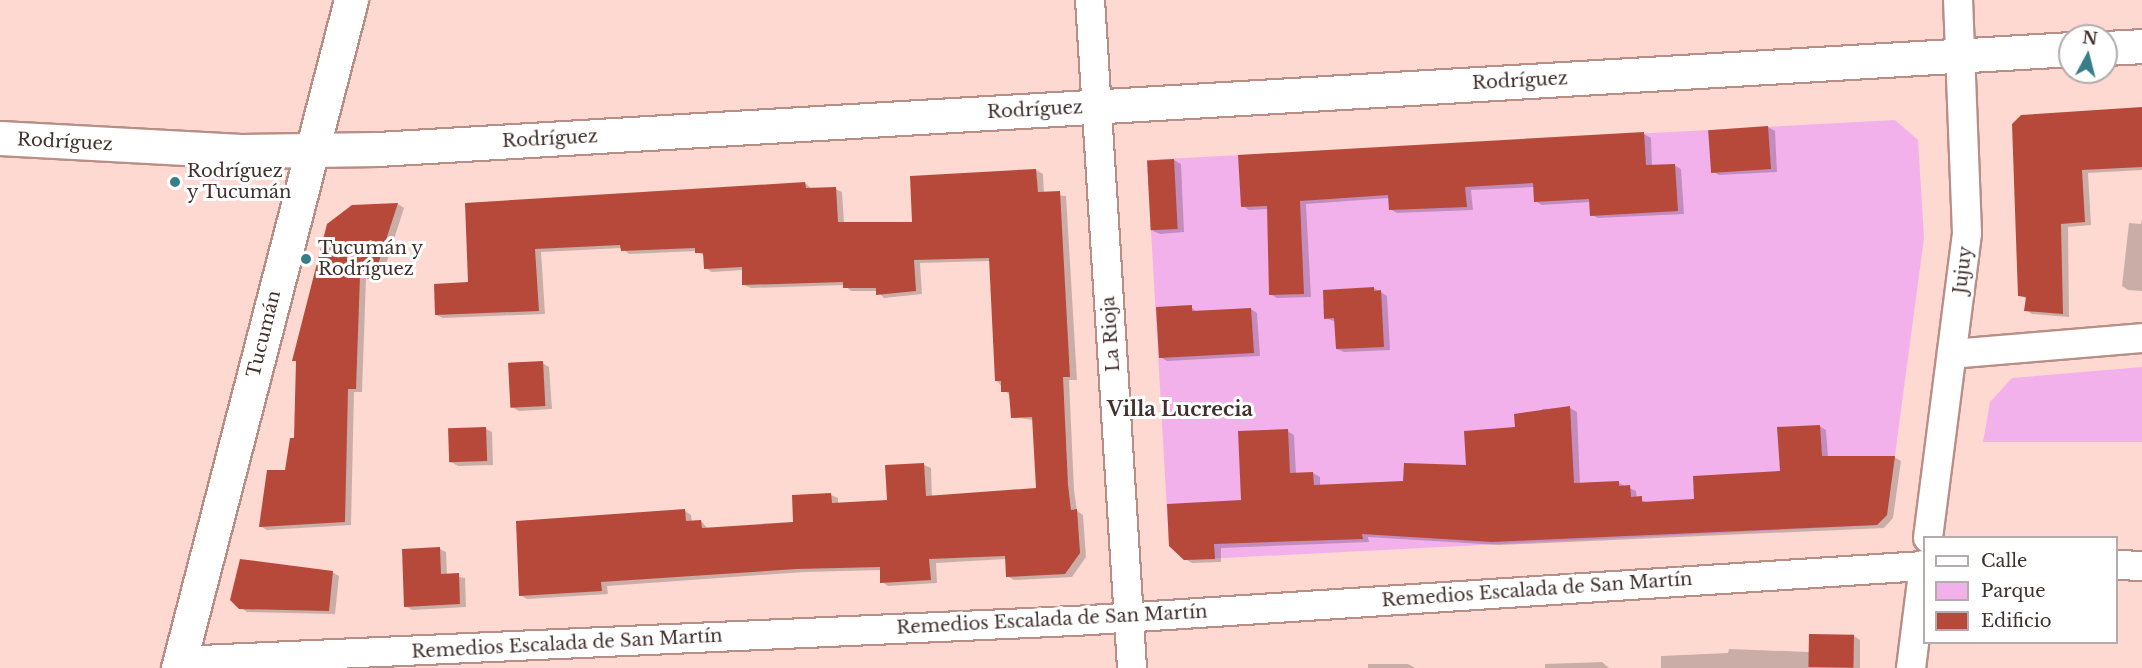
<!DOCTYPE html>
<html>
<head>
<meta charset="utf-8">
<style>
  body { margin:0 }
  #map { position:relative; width:2142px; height:668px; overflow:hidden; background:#fed9d2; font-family:"Libre Baskerville",serif }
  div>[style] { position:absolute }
  .green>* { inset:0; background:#f3b1ec }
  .shadow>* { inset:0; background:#0003 }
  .building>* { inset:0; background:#b6493a; transform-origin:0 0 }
  .roads { filter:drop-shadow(2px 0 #b98e87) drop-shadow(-2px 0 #b98e87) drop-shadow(0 2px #b98e87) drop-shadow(0 -2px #b98e87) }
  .minor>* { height:28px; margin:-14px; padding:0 14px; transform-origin:14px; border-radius:14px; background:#fff }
  .secondary>* { height:33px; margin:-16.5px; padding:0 16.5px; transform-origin:16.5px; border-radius:16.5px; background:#fff }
  .dots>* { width:16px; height:16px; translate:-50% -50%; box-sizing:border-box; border:3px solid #fff; border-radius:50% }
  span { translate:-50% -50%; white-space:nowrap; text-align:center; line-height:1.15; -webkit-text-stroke:6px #fff; paint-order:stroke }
  .street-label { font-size:18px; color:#42302d }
  .poi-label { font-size:18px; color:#42302d }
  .left { translate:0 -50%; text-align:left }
  .neighbourhood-label { font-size:20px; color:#42302d; font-weight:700 }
  .legend { position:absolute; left:1923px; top:536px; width:195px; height:108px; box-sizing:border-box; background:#fff; border:2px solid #b3acab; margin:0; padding:8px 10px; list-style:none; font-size:18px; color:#42302d }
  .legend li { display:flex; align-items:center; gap:12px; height:30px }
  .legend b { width:30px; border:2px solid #b3acab }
  .north { position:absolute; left:2058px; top:24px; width:60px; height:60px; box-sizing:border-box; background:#fff; border:2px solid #b3acab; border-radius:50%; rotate:7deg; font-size:16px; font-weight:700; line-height:24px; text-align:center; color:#42302d }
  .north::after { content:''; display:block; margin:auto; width:21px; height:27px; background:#387e8a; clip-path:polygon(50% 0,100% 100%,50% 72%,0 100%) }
</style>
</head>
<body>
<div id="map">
  <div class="green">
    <i style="clip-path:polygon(1895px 120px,1918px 140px,1924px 238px,1887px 515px,1877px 525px,1184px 560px,1169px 546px,1147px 160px)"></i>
    <i style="clip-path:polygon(2142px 367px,2142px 442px,1983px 442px,1990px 402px,2012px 378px)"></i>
  </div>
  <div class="shadow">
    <i style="clip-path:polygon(2142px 109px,2142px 170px,2088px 173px,2091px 225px,2068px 227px,2069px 317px,2032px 314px,2026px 310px,2027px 299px,2020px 295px,2013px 124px)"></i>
    <i style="clip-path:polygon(1768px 127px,1775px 131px,1777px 172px,1719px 175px,1712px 171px)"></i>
    <i style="clip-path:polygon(1644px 134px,1651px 138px,1652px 166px,1674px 165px,1681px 169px,1684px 214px,1598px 218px,1592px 215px,1591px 202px,1542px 205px,1535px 201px,1534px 187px,1471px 190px,1473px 210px,1397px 213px,1390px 209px,1389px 198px,1306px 204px,1311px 297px,1277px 298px,1270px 294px,1268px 209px,1249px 210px,1243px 206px)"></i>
    <i style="clip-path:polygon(1174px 160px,1181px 164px,1184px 232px,1160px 234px,1153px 231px)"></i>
    <i style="clip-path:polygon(1036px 170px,1043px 174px,1044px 194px,1066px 196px,1077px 380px,1069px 380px,1074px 490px,1077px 511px,1083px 515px,1086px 557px,1072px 577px,1014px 580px,1007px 576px,1006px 559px,936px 563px,937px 583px,888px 586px,882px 582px,881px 570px,804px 572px,607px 586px,608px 594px,527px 599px,520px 595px,685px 511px,691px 515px,692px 522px,701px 521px,708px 529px,795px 524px,831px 495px,838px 498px,838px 504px,888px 502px,924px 465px,931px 468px,932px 497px,1038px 489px,1033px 420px,1013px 417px,1009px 395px,996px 380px,990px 261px,920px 263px,922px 294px,884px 298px,877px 291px,851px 291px,844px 285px,751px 288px,744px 285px,743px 270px,712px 272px,705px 268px,705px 256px,696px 251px,629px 254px,622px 248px,541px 252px,545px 314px,443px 318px,436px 315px,470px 283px,467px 204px,805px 183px,812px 189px,835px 189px,842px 192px,844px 223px,914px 223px)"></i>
    <i style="clip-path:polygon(398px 204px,404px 208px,380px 283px,366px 278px,362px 392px,354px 392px,351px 525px,267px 530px,260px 526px,287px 471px,295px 440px,297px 362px,293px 360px,352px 207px)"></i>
    <i style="clip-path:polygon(2142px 219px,2142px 291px,2128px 290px,2122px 286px,2129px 223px,2141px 224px)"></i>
    <i style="clip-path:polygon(1374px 288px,1387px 296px,1390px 350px,1344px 352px,1337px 349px,1336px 322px,1326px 318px)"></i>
    <i style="clip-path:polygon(1191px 307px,1198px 313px,1251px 309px,1257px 313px,1260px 356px,1167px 361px,1160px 357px)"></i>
    <i style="clip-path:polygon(542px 363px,549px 367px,552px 409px,519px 411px,512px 407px)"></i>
    <i style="clip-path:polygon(1570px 408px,1577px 412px,1580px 485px,1619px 483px,1636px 491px,1637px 498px,1648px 503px,1695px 500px,1782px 473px,1819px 426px,1826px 430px,1828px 457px,1894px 457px,1901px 461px,1893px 518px,1884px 528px,1499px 545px,1368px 537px,1369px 542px,1221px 548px,1221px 562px,1192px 563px,1185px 559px,1243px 502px,1287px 431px,1294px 435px,1296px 474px,1313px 473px,1320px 477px,1320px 487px,1405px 482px,1467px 467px,1542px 413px,1542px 409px)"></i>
    <i style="clip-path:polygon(486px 429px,492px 432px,493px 465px,458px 466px,451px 462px)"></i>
    <i style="clip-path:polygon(440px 549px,446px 552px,447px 575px,465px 578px,466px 607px,412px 610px,406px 606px)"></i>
    <i style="clip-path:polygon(332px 572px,339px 576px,335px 614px,247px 612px,240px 607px)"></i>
    <i style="clip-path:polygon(1854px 636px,1860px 640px,1860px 668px,1661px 668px,1661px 656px,1728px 653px,1729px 649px,1810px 652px)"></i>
    <i style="clip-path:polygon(1602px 662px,1609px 668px,1545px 668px,1545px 664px)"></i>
    <i style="clip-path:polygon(1368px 664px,1408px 664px,1415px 668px,1368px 668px)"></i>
  </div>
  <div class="building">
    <i style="clip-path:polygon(2142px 107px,2142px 167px,2082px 170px,2085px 222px,2061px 224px,2063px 314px,2024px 311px,2026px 297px,2018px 296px,2012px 124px,2021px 115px)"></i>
    <i style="left:1768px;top:126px;width:43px;height:60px;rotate:86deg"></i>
    <i style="clip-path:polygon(1644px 132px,1646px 165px,1675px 164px,1678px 211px,1590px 216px,1589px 199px,1534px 202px,1533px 183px,1465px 187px,1467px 207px,1389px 210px,1388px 195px,1300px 201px,1304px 294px,1269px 295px,1267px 206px,1241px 207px,1238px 155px)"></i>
    <i style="left:1174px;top:159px;width:70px;height:27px;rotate:87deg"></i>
    <i style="clip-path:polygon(1036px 169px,1038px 192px,1060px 191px,1070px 377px,1063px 377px,1068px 485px,1071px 510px,1077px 509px,1080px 553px,1065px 574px,1006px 577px,1005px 556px,929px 559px,931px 580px,880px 583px,880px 567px,796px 569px,601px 582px,602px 591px,519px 596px,516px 521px,685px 509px,686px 521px,701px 520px,702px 528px,793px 522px,792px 495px,831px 493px,832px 503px,887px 500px,885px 465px,924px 463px,926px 496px,1036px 488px,1032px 417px,1011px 418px,1009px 392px,1001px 392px,1001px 381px,995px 381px,989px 258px,914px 260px,916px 291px,876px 295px,876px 288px,843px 288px,843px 282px,742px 285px,742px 267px,704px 269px,703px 253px,695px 253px,695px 248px,621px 251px,620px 245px,535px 249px,539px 311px,435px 315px,434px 284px,468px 282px,465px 203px,805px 182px,806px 188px,836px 187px,838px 222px,912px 222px,910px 176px)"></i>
    <i style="clip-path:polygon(398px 203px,373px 280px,360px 276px,356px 389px,348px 389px,345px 522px,259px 527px,267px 470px,285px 470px,290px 438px,294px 438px,296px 361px,292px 361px,327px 224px,352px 205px)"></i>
    <i style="clip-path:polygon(1374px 287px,1374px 291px,1381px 290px,1384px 347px,1336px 349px,1334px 318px,1324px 319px,1323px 290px)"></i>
    <i style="clip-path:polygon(1192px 305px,1192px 311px,1251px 308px,1254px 353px,1159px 358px,1156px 307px)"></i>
    <i style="left:543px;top:361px;width:45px;height:35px;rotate:87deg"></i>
    <i style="clip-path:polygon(1570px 406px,1574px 483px,1619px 481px,1619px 486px,1630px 485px,1631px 497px,1642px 496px,1642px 502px,1694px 499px,1693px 476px,1780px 471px,1777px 427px,1820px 425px,1822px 456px,1895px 456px,1887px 515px,1877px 525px,1492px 542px,1362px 534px,1363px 539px,1214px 544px,1215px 559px,1184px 560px,1169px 546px,1167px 504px,1241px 500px,1238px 431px,1288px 429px,1290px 473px,1313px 472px,1314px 485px,1403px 481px,1404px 463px,1466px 465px,1464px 431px,1515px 427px,1514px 414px)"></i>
    <i style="left:486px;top:427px;width:34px;height:38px;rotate:88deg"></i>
    <i style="clip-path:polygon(440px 547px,441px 574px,459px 573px,460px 604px,404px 607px,402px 549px)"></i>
    <i style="clip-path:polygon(240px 559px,333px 571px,329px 611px,239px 609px,230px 600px)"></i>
    <i style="left:1809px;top:634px;width:45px;height:33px;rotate:1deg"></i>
  </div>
  <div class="roads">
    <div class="minor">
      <i style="left:1090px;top:0;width:669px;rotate:86.4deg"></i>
      <i style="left:1952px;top:354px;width:191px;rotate:-4.8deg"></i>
      <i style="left:1928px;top:538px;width:307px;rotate:-82.7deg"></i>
      <i style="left:1967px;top:233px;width:233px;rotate:-92.2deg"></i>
      <i style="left:2116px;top:565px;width:26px;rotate:2deg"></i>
      <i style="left:179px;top:661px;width:897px;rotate:-2.56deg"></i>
      <i style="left:1075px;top:621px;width:851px;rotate:-3.71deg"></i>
      <i style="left:1911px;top:668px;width:104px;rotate:-82.8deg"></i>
    </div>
    <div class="secondary">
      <i style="left:2106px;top:48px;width:36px;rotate:-3deg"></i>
      <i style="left:0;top:138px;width:241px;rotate:3.1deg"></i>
      <i style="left:241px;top:151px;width:137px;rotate:-0.8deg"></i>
      <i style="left:378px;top:149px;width:1695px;rotate:-3.38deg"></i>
      <i style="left:178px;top:668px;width:690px;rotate:-75.48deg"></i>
    </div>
  </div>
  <div class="dots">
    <i style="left:175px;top:182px;background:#387e8a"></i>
    <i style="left:306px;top:259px;background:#387e8a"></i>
  </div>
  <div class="street-label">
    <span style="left:1520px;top:81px;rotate:-3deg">Rodríguez</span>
    <span style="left:1035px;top:110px;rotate:-3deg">Rodríguez</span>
    <span style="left:550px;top:139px;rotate:-3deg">Rodríguez</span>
    <span style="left:65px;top:142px;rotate:3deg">Rodríguez</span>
    <span style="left:1963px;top:270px;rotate:-83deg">Jujuy</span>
    <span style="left:264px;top:334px;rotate:-76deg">Tucumán</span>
    <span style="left:1111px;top:334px;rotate:-94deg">La Rioja</span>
    <span style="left:1537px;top:590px;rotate:-4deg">Remedios Escalada de San Martín</span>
    <span style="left:1052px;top:620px;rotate:-3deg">Remedios Escalada de San Martín</span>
    <span style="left:567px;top:644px;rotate:-3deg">Remedios Escalada de San Martín</span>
  </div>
  <div class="poi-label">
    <span class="left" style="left:187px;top:182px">Rodríguez<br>y Tucumán</span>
    <span class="left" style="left:318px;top:259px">Tucumán y<br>Rodríguez</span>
  </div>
  <div class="neighbourhood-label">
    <span style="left:1180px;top:409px">Villa Lucrecia</span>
  </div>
  <ul class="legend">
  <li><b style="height:8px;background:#fff"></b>Calle</li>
  <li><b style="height:16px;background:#f3b1ec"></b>Parque</li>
  <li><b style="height:16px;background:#b6493a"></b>Edificio</li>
  </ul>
  <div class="north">N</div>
</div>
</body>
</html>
